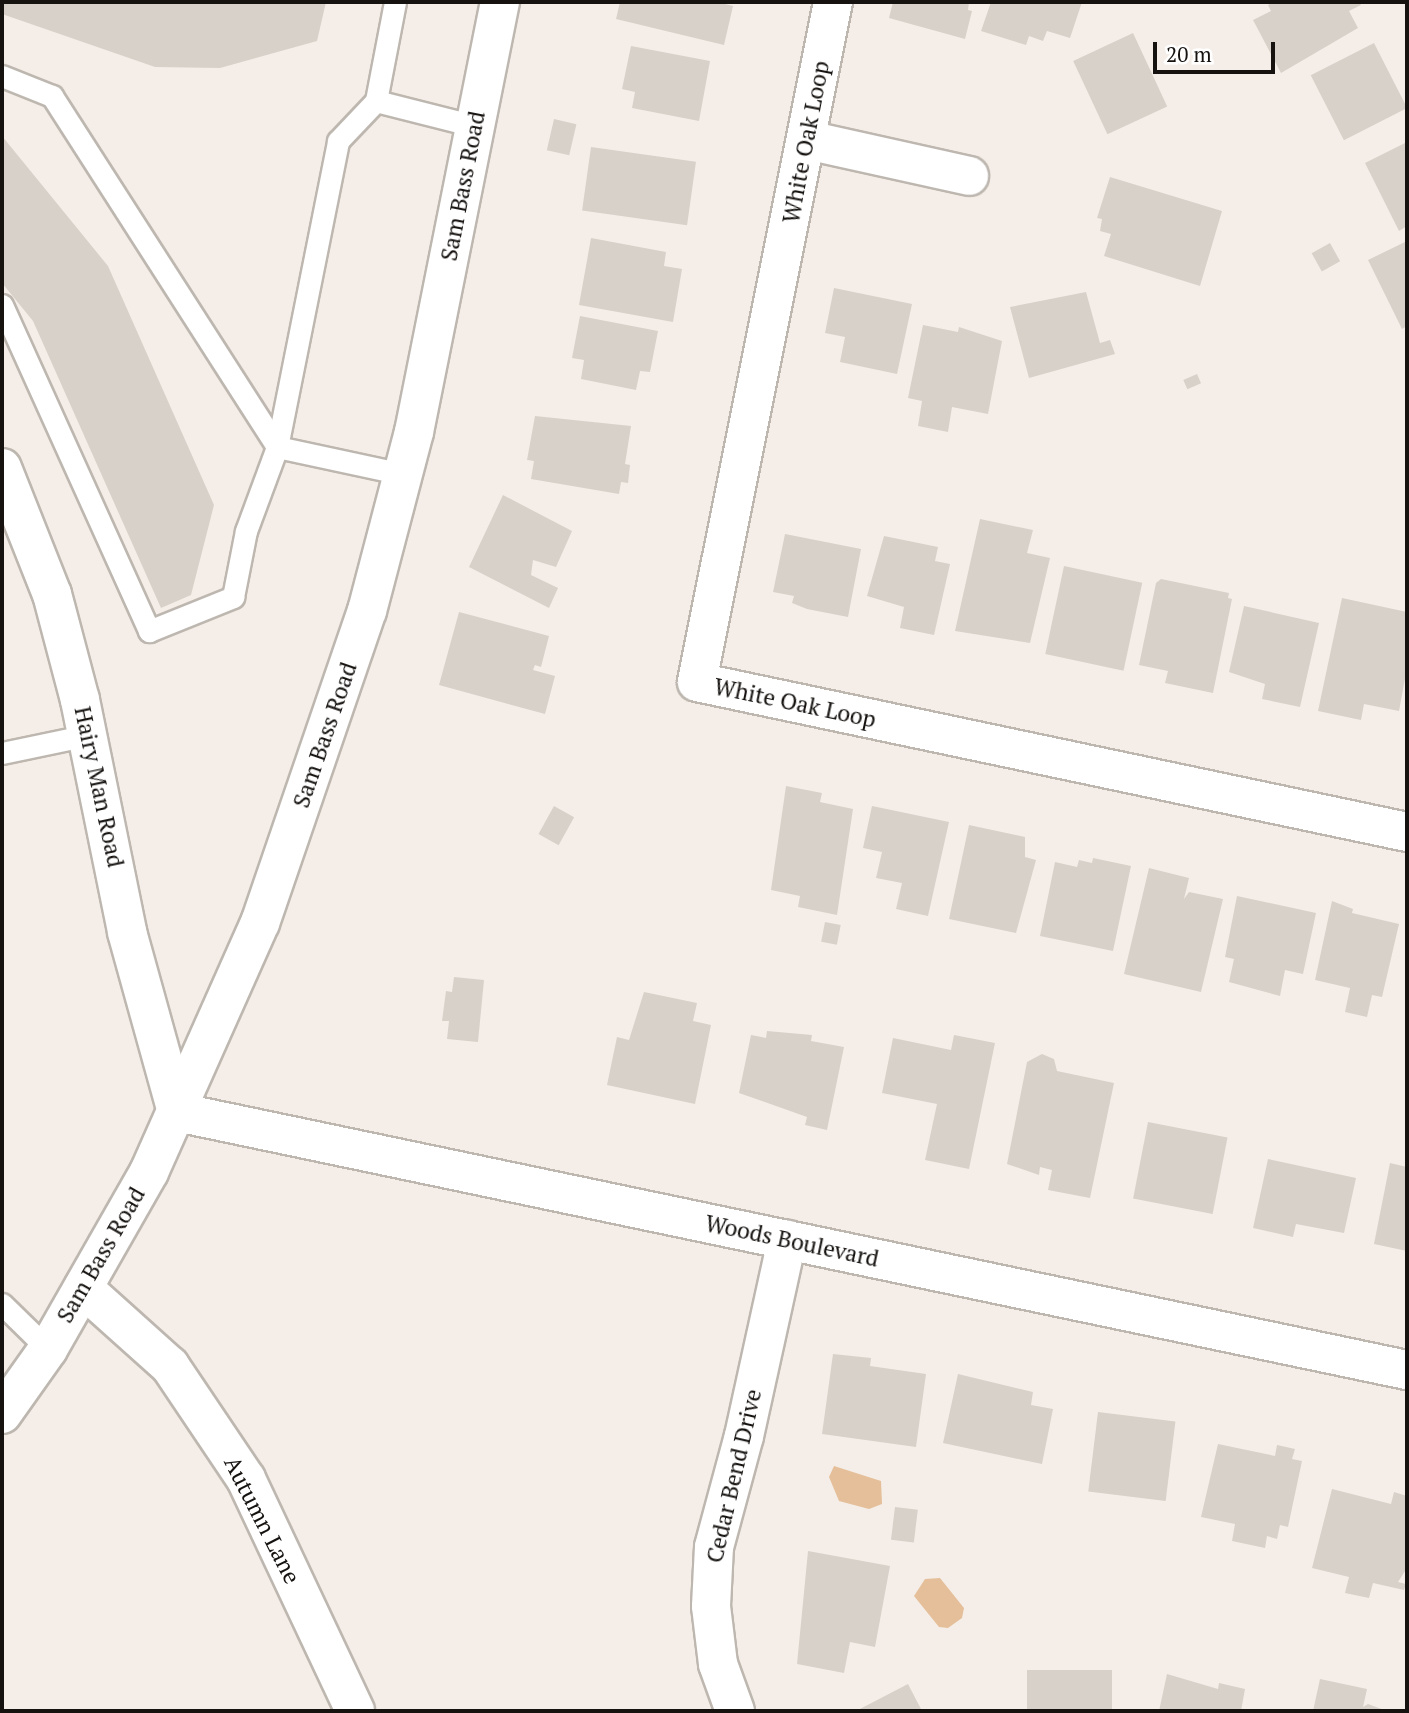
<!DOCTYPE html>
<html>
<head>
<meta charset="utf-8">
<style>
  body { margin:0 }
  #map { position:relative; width:1409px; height:1713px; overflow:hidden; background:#f5eee8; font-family:"PT Serif",serif }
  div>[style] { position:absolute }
  .water>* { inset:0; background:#e4bf9a }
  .building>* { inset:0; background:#d7d1ca; transform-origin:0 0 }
  .roads { filter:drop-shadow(2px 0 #bdb7b0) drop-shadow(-2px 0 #bdb7b0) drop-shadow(0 2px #bdb7b0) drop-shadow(0 -2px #bdb7b0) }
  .service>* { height:21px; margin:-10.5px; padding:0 10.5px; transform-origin:10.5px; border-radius:10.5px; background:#fff }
  .minor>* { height:38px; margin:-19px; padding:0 19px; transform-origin:19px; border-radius:19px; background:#fff }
  .tertiary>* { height:38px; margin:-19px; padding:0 19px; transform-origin:19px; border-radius:19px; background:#fff }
  .secondary>* { height:38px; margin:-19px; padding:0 19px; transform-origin:19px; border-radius:19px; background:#fff }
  span { translate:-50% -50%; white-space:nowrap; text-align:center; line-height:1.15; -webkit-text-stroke:5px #fff; paint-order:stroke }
  .street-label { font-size:23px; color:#151210 }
  .frame { position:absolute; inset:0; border:4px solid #151210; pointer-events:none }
  .scale { position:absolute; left:1153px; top:42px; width:122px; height:32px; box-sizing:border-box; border:4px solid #151210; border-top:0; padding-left:9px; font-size:21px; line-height:24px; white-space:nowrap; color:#151210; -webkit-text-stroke:5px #fff; paint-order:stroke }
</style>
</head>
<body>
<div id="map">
  <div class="water">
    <i style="clip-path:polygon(834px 1466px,881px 1481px,882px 1504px,869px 1509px,839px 1501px,829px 1477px)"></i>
    <i style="clip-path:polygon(940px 1578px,964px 1608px,962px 1618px,948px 1628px,939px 1627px,914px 1596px,925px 1579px)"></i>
  </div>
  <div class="building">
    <i style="clip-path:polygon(2px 2px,326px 2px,317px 41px,220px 68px,155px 67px,2px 14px)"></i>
    <i style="clip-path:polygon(620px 2px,717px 2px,733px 6px,724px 45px,616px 19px)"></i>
    <i style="clip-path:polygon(893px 2px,969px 2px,968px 10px,972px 11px,965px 39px,889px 18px)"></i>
    <i style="clip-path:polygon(991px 2px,1082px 2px,1070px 38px,1047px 31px,1043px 41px,1029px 36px,1026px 45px,981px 31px)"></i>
    <i style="clip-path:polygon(1273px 2px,1359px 2px,1361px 5px,1349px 11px,1358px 28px,1281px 73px,1253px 20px,1271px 11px,1268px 5px)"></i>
    <i style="left:1133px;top:33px;width:81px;height:66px;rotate:65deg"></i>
    <i style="left:1374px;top:43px;width:73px;height:71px;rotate:63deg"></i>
    <i style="clip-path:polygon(631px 46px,710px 61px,699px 121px,632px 108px,635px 92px,622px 89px)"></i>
    <i style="left:554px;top:119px;width:23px;height:32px;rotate:13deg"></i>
    <i style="clip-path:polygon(2px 136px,108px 266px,214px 505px,191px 595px,161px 608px,33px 321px,2px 283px)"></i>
    <i style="clip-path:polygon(1407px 142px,1407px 226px,1399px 231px,1365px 163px)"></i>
    <i style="left:591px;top:147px;width:106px;height:64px;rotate:8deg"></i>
    <i style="clip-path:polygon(1110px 177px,1222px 211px,1200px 286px,1104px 256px,1111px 234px,1100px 231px,1102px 219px,1097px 218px)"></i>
    <i style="clip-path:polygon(591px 238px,666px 252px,664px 266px,682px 269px,673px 322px,579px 305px)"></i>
    <i style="clip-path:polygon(1407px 241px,1407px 326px,1402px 329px,1368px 260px)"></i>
    <i style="left:1330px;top:243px;width:21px;height:21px;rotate:61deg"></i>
    <i style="clip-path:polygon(834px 288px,912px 304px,897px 374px,840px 362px,845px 337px,825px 333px)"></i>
    <i style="clip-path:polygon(1086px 292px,1100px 343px,1110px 340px,1115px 354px,1029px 378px,1010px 307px)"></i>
    <i style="clip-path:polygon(580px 316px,658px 331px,650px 372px,640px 371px,636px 390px,581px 379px,584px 360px,572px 358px)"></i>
    <i style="clip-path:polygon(923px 325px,958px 332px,959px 327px,1002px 341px,988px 414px,952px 407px,948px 432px,918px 426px,922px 401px,908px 398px)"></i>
    <i style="left:1197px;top:374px;width:10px;height:15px;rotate:66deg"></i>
    <i style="clip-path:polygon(535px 416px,631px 426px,625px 464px,630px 465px,628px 483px,621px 482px,619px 494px,531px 479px,534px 461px,527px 460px)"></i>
    <i style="clip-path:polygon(503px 495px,572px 531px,556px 567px,533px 560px,531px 575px,558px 588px,549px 608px,469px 567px)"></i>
    <i style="clip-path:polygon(980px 519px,1033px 530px,1027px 553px,1050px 558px,1030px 643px,955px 631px)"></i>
    <i style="clip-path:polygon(785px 534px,861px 549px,848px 617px,807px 609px,792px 603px,794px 596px,773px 592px)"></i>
    <i style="clip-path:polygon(884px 536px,938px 547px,935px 561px,950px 564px,934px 635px,900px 628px,904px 607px,867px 596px)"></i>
    <i style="left:1064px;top:566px;width:80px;height:90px;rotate:12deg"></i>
    <i style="clip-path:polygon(1161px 579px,1229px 593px,1228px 598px,1232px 599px,1213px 693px,1165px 683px,1168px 671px,1139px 665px,1156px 583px)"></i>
    <i style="clip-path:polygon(1342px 598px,1407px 612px,1407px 668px,1399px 711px,1364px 704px,1361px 720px,1318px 711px)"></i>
    <i style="clip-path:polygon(1244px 606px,1319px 623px,1300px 707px,1262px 699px,1265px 684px,1229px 672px)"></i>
    <i style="clip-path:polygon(459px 612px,549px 636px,541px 667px,535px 665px,533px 670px,555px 676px,545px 714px,439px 685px)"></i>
    <i style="clip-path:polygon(786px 786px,822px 793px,820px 802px,853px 809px,837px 915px,798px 907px,800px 896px,771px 890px)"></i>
    <i style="left:554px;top:806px;width:23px;height:32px;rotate:29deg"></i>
    <i style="clip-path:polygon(872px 806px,949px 822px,928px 916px,896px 909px,902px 883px,876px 878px,882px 852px,863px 848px)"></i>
    <i style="clip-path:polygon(969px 825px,1025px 837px,1025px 857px,1036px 860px,1016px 933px,949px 919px)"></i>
    <i style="clip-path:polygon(1093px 858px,1131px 866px,1113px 951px,1040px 936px,1055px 862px,1077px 867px,1079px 860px,1092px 863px)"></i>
    <i style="clip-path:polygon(1149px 868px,1189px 878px,1184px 899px,1189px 892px,1223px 899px,1201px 992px,1124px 974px)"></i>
    <i style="clip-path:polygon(1237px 896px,1316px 913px,1303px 974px,1285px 970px,1280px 996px,1229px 982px,1234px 959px,1225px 957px)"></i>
    <i style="clip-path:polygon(1332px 901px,1353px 909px,1352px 913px,1399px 924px,1382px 997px,1372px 995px,1367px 1017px,1345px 1012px,1350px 988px,1315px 980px)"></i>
    <i style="left:825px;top:922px;width:16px;height:20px;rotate:11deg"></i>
    <i style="clip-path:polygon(454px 977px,484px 980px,478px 1042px,447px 1039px,449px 1021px,442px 1021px,446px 991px,452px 992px)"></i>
    <i style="clip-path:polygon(644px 992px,697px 1003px,693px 1021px,711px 1025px,695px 1104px,607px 1085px,617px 1037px,629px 1040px)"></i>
    <i style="clip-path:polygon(767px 1031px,812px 1035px,811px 1041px,844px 1047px,827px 1130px,805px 1125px,807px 1117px,739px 1093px,751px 1035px,766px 1038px)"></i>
    <i style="clip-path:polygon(954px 1035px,995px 1043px,969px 1169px,925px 1160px,937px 1104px,882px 1093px,893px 1038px,951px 1050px)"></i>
    <i style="clip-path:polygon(1042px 1054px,1054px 1059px,1057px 1071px,1114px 1083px,1090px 1198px,1048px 1190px,1052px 1170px,1040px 1167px,1039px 1175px,1007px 1164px,1027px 1062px)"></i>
    <i style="left:1148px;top:1122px;width:81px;height:78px;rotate:11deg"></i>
    <i style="clip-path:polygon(1268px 1159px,1356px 1178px,1344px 1233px,1296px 1224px,1293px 1237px,1253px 1228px)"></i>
    <i style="clip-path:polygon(1390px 1163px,1407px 1167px,1407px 1251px,1374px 1244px)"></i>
    <i style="clip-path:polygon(833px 1354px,871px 1358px,870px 1366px,926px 1374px,916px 1447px,822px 1434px)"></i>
    <i style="clip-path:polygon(958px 1374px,1033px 1392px,1031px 1405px,1053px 1409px,1042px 1464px,943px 1443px)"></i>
    <i style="left:1098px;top:1412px;width:78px;height:80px;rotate:7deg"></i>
    <i style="clip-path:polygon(1218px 1444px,1275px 1456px,1277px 1445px,1295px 1449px,1292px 1459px,1302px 1461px,1288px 1527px,1280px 1525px,1277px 1539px,1267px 1536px,1265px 1548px,1232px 1541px,1235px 1524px,1201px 1517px)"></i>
    <i style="clip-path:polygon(1332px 1489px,1391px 1504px,1394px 1492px,1407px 1496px,1407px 1568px,1398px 1582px,1406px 1584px,1404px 1590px,1373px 1583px,1369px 1598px,1345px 1593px,1349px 1577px,1312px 1568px)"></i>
    <i style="left:895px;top:1507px;width:23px;height:33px;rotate:7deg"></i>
    <i style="clip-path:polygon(808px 1551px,890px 1566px,875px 1647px,850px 1642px,844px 1673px,797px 1664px)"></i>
    <i style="left:1027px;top:1670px;width:85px;height:41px"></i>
    <i style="clip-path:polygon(1167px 1674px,1218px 1689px,1219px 1683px,1245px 1689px,1241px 1711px,1159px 1711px)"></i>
    <i style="clip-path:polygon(1320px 1679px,1367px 1689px,1363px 1707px,1368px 1704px,1387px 1711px,1313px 1711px)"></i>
    <i style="clip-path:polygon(908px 1684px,922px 1711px,856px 1711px)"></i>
  </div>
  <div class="roads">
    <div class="service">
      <i style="left:395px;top:2px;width:101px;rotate:100.9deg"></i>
      <i style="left:376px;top:101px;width:102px;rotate:14.2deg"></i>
      <i style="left:2px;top:76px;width:54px;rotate:21.8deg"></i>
      <i style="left:52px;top:96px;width:417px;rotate:57.3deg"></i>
      <i style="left:277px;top:447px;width:129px;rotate:12.1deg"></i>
      <i style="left:2px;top:305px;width:358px;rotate:65.7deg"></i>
      <i style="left:149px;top:631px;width:91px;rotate:-22deg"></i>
      <i style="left:233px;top:597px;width:67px;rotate:-78.9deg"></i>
      <i style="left:246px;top:531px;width:90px;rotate:-69.7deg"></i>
      <i style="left:277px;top:447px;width:312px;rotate:-78.7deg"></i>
      <i style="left:338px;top:141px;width:55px;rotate:-46.5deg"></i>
      <i style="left:2px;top:753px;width:88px;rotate:-11.8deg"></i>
      <i style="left:2px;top:1304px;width:64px;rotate:44.4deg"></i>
    </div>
    <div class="minor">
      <i style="left:833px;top:2px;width:693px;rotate:101.31deg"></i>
      <i style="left:697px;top:682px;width:726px;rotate:11.93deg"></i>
      <i style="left:807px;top:140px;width:166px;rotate:12.5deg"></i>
      <i style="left:177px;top:1112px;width:1257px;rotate:11.85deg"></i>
      <i style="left:83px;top:1288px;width:117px;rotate:41.9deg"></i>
      <i style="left:170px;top:1366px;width:136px;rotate:56.1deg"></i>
      <i style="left:246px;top:1479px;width:256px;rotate:64.8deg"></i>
      <i style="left:735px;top:1711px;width:50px;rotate:-109.9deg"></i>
      <i style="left:718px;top:1664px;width:58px;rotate:-96.9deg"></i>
      <i style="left:711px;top:1606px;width:59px;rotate:-87.1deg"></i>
      <i style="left:714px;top:1547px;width:115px;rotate:-74.9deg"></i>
      <i style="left:744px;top:1436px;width:201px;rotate:-77.6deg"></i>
    </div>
    <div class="tertiary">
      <i style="left:2px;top:468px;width:136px;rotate:68.4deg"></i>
      <i style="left:52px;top:594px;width:110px;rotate:75.2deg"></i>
      <i style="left:80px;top:700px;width:237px;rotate:78.5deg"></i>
      <i style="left:127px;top:932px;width:187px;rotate:74.5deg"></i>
    </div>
    <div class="secondary">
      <i style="left:2px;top:1414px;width:80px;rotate:-54.7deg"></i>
      <i style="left:48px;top:1349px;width:204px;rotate:-60.3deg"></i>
      <i style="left:149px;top:1172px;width:273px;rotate:-66deg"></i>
      <i style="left:260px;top:923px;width:330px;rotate:-71.1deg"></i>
      <i style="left:367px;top:611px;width:185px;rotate:-75.3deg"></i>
      <i style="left:414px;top:432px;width:439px;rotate:-78.7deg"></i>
    </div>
  </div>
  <div class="street-label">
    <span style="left:806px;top:142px;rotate:-79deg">White Oak Loop</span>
    <span style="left:463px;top:186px;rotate:-79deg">Sam Bass Road</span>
    <span style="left:795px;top:703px;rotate:12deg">White Oak Loop</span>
    <span style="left:325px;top:735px;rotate:-71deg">Sam Bass Road</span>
    <span style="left:99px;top:787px;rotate:78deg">Hairy Man Road</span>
    <span style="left:792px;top:1241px;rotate:12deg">Woods Boulevard</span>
    <span style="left:101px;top:1255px;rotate:-60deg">Sam Bass Road</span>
    <span style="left:734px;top:1476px;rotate:-77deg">Cedar Bend Drive</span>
    <span style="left:262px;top:1520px;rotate:63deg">Autumn Lane</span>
  </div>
  <div class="frame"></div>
  <div class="scale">20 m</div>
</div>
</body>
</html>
